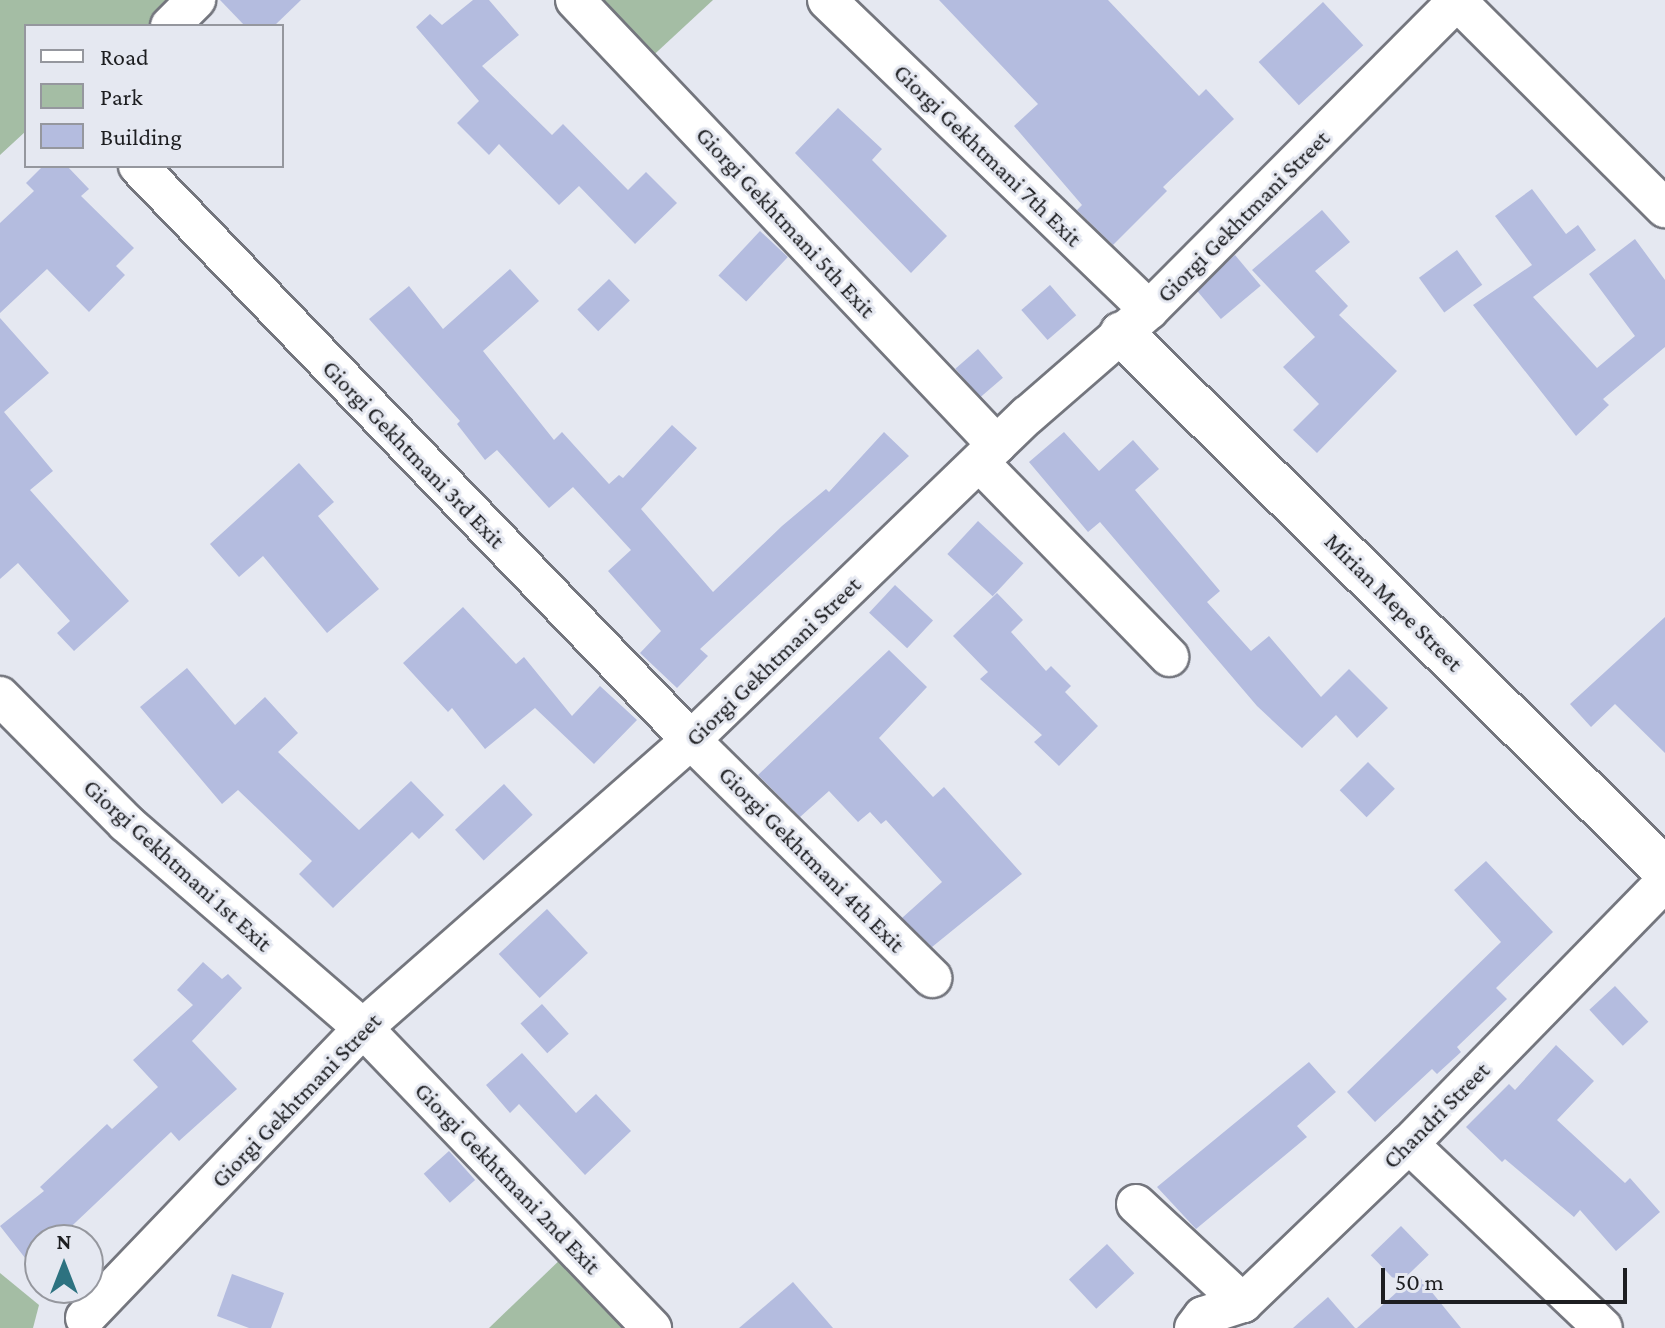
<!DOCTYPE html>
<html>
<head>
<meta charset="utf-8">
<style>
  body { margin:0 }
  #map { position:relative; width:1665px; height:1328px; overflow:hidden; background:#e5e8f1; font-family:"Crimson Pro",serif }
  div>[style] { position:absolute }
  .green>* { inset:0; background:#a4bda4 }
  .building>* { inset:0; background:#b4bcdf; transform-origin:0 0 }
  .roads { filter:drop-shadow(2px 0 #74767e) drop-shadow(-2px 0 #74767e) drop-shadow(0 2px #74767e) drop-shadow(0 -2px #74767e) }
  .minor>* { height:38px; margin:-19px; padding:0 19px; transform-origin:19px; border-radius:19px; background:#fff }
  .tertiary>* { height:44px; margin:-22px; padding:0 22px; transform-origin:22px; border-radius:22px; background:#fff }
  span { translate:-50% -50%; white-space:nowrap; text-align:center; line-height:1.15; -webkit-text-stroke:6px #e5e8f1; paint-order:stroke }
  .street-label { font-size:24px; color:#1d1e21 }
  .legend { position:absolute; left:24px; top:24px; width:260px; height:144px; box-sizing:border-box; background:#e5e8f1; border:2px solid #95979e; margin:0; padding:10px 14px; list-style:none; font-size:24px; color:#1d1e21 }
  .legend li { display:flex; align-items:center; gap:16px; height:40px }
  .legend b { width:40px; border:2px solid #95979e }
  .north { position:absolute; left:24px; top:1224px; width:80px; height:80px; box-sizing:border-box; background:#e5e8f1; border:2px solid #95979e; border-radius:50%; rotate:0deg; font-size:22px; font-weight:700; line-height:32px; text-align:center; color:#1d1e21 }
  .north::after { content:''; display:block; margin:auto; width:28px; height:36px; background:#2d7280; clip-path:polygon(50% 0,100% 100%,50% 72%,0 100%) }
  .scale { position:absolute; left:1381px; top:1268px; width:246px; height:36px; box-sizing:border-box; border:4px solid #1d1e21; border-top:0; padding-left:10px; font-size:24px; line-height:28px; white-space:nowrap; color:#1d1e21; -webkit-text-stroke:6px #e5e8f1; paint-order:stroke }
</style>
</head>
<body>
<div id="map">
  <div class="green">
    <i style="clip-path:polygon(0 0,181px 0,153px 26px,26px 26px,26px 131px,0 155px)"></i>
    <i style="clip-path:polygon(585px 0,713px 0,645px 63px)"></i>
    <i style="clip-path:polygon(565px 1255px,637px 1328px,489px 1328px)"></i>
    <i style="clip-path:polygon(0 1273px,39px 1305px,33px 1328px,0 1328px)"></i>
  </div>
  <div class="building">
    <i style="clip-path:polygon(220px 0,301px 0,274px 26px,245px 26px)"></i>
    <i style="clip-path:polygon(473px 0,489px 0,519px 35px,482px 66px,552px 135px,563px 124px,628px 190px,646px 172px,677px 203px,635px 244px,579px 186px,559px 205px,499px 144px,489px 155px,457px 123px,479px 101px,416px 27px,430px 14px,442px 25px)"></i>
    <i style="clip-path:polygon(939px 0,1108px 0,1199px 96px,1206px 89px,1234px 119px,1163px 187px,1167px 191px,1113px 245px,1077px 210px,1082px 205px,1014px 126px,1038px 104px)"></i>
    <i style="left:1323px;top:2px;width:59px;height:88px;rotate:47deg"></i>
    <i style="clip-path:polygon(838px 108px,882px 149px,872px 160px,947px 236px,911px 273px,795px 153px)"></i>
    <i style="clip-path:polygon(43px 166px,67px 166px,89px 189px,81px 196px,134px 248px,116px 266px,125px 275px,89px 312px,47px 269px,0 313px,0 223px,34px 191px,26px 183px)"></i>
    <i style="clip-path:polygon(1532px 189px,1566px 234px,1578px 225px,1596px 250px,1533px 297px,1597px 368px,1635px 336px,1589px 274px,1635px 239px,1665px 280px,1665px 347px,1603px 399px,1609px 405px,1576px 436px,1473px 305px,1532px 265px,1495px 216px)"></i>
    <i style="clip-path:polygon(1322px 210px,1350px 242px,1315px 271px,1348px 306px,1339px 315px,1397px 371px,1317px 453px,1293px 430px,1319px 404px,1283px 367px,1315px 337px,1252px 270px)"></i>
    <i style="left:760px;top:231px;width:38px;height:61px;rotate:43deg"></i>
    <i style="left:1457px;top:250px;width:43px;height:47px;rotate:54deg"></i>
    <i style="left:1235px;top:255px;width:40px;height:52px;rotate:50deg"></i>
    <i style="clip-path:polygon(510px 269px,539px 301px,483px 351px,554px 440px,562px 432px,609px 484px,619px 475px,623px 478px,672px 425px,697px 448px,641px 509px,713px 592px,782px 526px,826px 489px,829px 492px,884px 432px,909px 456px,700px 649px,708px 656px,677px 688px,640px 653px,661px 631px,608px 571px,631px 550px,573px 487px,549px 508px,497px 450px,485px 460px,457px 424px,460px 421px,369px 319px,409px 286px,443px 329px)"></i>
    <i style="left:609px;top:279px;width:30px;height:44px;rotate:46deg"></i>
    <i style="left:1050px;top:285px;width:40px;height:38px;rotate:49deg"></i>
    <i style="clip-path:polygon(0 318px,49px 373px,4px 412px,53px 471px,30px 490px,129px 601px,74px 651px,57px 633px,70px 621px,18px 563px,0 579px)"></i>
    <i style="left:978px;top:349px;width:38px;height:30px;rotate:49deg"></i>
    <i style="clip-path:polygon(1064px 432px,1099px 471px,1133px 440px,1159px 469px,1135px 490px,1220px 591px,1207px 602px,1251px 651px,1269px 636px,1321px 697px,1349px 669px,1388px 708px,1357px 738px,1336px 715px,1302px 748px,1257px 706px,1100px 522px,1088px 532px,1029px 462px)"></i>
    <i style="clip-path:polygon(299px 463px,334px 502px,318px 516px,379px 589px,327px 633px,263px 556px,239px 577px,210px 544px)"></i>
    <i style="left:978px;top:521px;width:62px;height:45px;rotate:43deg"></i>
    <i style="left:895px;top:585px;width:52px;height:38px;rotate:43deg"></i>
    <i style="clip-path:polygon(997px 593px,1023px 620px,1011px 632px,1046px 671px,1051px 666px,1071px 686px,1065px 692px,1098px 726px,1059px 766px,1034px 742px,1042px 735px,980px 679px,988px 672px,953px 636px)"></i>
    <i style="clip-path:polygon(463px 607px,516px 664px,524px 657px,572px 716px,600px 686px,637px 720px,594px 764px,535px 708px,485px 749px,452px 708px,448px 712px,403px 663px)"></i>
    <i style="clip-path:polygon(1665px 617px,1665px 753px,1615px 704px,1591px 727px,1570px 704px)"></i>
    <i style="clip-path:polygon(889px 650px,927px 687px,879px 738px,933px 797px,944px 787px,1022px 874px,932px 947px,902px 918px,942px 882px,886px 820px,881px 824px,870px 812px,858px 822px,829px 791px,800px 817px,758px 775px)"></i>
    <i style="clip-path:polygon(187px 668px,235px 725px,265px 697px,298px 733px,278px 752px,359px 830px,411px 781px,444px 815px,419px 839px,412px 832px,333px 908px,299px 874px,312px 861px,238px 790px,222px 804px,140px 707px)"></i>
    <i style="left:1368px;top:762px;width:38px;height:40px;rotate:45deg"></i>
    <i style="left:504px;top:784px;width:42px;height:67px;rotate:47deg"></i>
    <i style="clip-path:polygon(1486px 861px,1553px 932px,1496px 988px,1507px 999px,1457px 1047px,1461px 1052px,1437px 1074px,1432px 1069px,1375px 1122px,1347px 1092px,1501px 942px,1454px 890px)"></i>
    <i style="left:547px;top:909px;width:60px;height:66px;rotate:47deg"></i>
    <i style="clip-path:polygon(203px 962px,222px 979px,228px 974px,242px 988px,192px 1041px,237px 1089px,179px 1141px,171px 1132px,57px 1240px,40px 1240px,40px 1277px,0 1226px,44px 1191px,40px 1187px,107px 1124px,112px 1129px,158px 1087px,133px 1060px,193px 1005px,177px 990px)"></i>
    <i style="left:1615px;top:986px;width:49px;height:35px;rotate:47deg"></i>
    <i style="left:542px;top:1004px;width:40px;height:29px;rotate:48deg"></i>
    <i style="clip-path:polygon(1556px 1045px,1594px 1081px,1557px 1120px,1625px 1183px,1630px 1178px,1660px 1212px,1616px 1251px,1580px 1210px,1574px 1217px,1505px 1159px,1502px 1162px,1466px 1127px,1509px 1084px,1515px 1090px)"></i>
    <i style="clip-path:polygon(522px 1053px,576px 1113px,596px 1094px,631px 1131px,585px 1175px,519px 1104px,510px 1113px,486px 1085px)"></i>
    <i style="clip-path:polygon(1309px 1062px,1336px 1092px,1297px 1126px,1307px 1137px,1196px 1229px,1157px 1187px)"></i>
    <i style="left:449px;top:1151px;width:39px;height:34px;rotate:48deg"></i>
    <i style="left:1401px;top:1226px;width:40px;height:42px;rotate:46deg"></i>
    <i style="left:1107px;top:1244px;width:40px;height:52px;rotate:47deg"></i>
    <i style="clip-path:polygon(232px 1274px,284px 1293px,271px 1328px,249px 1328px,217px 1316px)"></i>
    <i style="clip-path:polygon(1417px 1274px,1461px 1328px,1357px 1328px)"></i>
    <i style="clip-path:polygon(793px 1282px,833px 1328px,739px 1328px)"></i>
    <i style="clip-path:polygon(1328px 1297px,1355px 1328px,1293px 1328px)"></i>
  </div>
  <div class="roads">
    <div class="minor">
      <i style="left:575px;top:0;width:613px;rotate:46.52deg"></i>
      <i style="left:827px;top:0;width:447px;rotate:43.9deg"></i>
      <i style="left:1456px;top:0;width:295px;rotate:44.9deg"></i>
      <i style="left:170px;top:26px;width:37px;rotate:-45deg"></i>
      <i style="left:138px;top:166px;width:797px;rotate:46.07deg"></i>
      <i style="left:691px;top:740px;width:339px;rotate:44.6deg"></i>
      <i style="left:980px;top:463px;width:271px;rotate:45.7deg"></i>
      <i style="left:0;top:696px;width:179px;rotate:45.2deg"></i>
      <i style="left:126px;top:823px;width:313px;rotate:40.9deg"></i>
      <i style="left:363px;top:1028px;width:417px;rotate:46.1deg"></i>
      <i style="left:1409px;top:1144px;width:267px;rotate:43.5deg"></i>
      <i style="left:1136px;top:1204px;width:146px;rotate:42.8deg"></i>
      <i style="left:85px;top:1318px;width:402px;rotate:-46.2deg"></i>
      <i style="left:363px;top:1028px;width:436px;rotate:-41.3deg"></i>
      <i style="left:691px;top:740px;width:468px;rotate:-44deg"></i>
      <i style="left:1028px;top:415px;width:160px;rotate:-41deg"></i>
      <i style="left:1149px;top:310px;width:436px;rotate:-45.1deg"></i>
      <i style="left:1194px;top:1328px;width:15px;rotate:-53deg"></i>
      <i style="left:1203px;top:1316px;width:42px;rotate:-18deg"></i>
      <i style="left:1243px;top:1303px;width:230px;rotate:-43.8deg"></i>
      <i style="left:1409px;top:1144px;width:366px;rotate:-45.7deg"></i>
    </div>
    <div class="tertiary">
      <i style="left:1122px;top:334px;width:763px;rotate:44.63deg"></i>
    </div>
  </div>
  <div class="street-label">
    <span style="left:988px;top:155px;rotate:44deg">Giorgi Gekhtmani 7th Exit</span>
    <span style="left:1243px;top:216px;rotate:-45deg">Giorgi Gekhtmani Street</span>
    <span style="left:786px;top:222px;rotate:47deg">Giorgi Gekhtmani 5th Exit</span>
    <span style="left:414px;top:454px;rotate:46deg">Giorgi Gekhtmani 3rd Exit</span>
    <span style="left:1394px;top:602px;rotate:45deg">Mirian Mepe Street</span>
    <span style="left:773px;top:661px;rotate:-44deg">Giorgi Gekhtmani Street</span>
    <span style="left:812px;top:859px;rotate:45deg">Giorgi Gekhtmani 4th Exit</span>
    <span style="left:178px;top:865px;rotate:42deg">Giorgi Gekhtmani 1st Exit</span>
    <span style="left:296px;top:1100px;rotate:-46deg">Giorgi Gekhtmani Street</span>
    <span style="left:1436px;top:1115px;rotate:-45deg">Chandri Street</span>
    <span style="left:508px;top:1178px;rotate:46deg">Giorgi Gekhtmani 2nd Exit</span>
  </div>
  <ul class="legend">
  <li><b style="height:10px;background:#fff"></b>Road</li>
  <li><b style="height:22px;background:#a4bda4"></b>Park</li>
  <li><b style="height:22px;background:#b4bcdf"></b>Building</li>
  </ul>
  <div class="north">N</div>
  <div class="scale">50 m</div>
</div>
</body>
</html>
